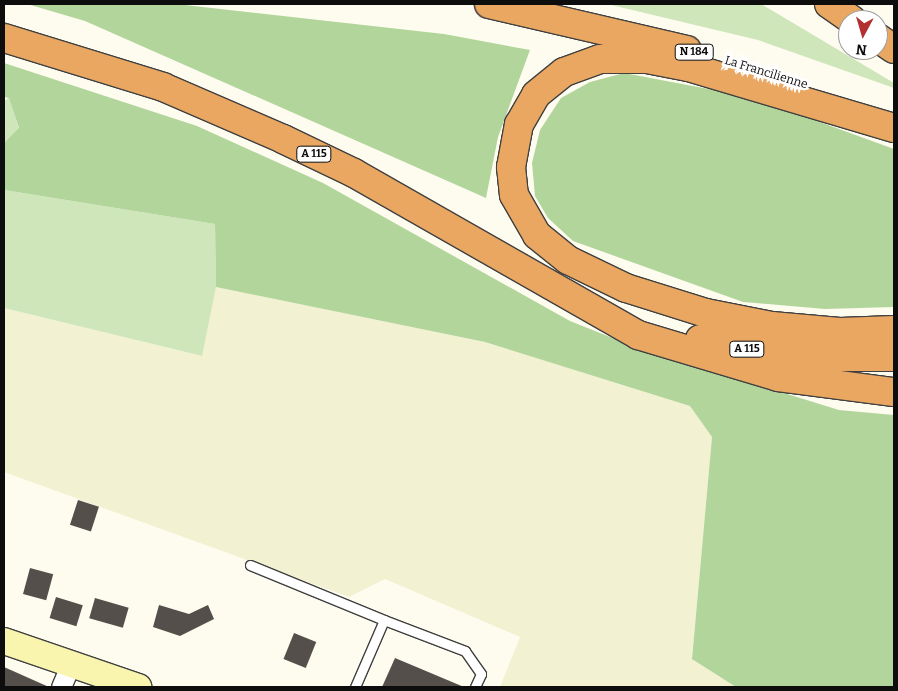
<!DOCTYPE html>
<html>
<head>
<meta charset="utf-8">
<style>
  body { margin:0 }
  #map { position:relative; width:898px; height:691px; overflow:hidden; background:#fefcef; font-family:Bitter,serif }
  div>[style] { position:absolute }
  .farmland>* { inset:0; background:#f2f1d1 }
  .green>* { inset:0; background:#cfe6bb }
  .forest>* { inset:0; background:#b2d59c }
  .building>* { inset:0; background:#554f4b; transform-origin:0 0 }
  .roads { filter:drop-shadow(1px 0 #404040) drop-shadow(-1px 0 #404040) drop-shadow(0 1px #404040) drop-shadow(0 -1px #404040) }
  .lane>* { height:9px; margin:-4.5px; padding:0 4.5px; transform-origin:4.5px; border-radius:4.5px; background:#fff }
  .street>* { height:19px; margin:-9.5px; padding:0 9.5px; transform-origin:9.5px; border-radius:9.5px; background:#fff }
  .secondary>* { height:26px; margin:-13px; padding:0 13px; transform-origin:13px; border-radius:13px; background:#f9f5af }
  .highway>* { height:28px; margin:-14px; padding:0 14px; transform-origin:14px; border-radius:14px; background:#e9a762 }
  span { translate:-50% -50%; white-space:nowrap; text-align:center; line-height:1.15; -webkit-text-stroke:5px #fff; paint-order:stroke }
  .shield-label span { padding:1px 4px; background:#fff; border:1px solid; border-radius:4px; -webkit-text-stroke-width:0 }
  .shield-label { font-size:11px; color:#0d0d0d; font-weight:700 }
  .street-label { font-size:12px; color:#0d0d0d }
  .frame { position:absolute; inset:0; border:5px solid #0d0d0d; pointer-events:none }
  .north { position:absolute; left:838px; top:10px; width:50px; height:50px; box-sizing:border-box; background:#fff; border:1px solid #9e9e9e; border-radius:50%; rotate:186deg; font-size:14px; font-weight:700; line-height:20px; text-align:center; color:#0d0d0d }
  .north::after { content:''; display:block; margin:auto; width:18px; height:22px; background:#b33030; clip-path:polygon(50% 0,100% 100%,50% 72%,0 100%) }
</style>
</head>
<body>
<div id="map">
  <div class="farmland">
    <i style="clip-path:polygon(216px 287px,485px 342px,690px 406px,712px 437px,692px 658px,736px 687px,500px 687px,520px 637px,385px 579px,349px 597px,4px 472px,4px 308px,201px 356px)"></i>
  </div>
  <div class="green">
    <i style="clip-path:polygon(607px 4px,761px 4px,894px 83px,894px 88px,758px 40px)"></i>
    <i style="clip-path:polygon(9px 97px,19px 129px,4px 143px,4px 102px)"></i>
    <i style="clip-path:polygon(4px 190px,215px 224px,216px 287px,202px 356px,4px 308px)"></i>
  </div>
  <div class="forest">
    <i style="clip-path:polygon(27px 4px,176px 4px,444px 34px,530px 50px,498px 137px,486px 198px,85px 21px)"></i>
    <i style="clip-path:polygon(4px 63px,197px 126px,323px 183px,570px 321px,635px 347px,839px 410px,894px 415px,894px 687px,736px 687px,692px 659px,712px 437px,690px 406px,485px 342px,216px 287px,215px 224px,4px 190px,4px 143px,19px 128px,9px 98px,4px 97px)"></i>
    <i style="clip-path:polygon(624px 73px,751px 97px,894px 149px,894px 307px,825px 309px,743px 302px,573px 241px,548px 218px,535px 196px,532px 163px,540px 130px,561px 98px,590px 82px)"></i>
  </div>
  <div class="building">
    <i style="left:78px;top:500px;width:22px;height:26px;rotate:18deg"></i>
    <i style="left:30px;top:568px;width:24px;height:27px;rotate:15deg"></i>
    <i style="left:56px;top:597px;width:28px;height:22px;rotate:17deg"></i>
    <i style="left:95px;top:598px;width:35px;height:21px;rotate:16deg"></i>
    <i style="clip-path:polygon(159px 605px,189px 614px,208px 605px,214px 619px,180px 636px,153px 627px)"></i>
    <i style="left:294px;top:633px;width:24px;height:28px;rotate:22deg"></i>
    <i style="clip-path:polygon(395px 658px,464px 687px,382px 687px)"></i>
    <i style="clip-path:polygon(4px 667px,49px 687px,4px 687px)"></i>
  </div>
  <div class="roads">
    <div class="lane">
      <i style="left:250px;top:565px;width:145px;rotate:22.3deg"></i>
      <i style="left:355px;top:687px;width:73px;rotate:-66.6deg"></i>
      <i style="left:384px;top:620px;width:87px;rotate:20.9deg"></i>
      <i style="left:465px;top:651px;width:28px;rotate:55deg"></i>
      <i style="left:481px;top:674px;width:14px;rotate:115deg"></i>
    </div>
    <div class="street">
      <i style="left:61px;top:687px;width:25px;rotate:-67deg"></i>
    </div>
    <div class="secondary">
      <i style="left:4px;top:641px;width:142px;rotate:18.9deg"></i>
    </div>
    <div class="highway">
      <i style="left:489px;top:4px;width:203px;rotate:13.1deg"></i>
      <i style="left:829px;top:4px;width:28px;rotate:35deg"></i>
      <i style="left:4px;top:38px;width:166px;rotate:17.1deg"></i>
      <i style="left:163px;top:87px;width:131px;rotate:23.4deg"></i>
      <i style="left:283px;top:139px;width:79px;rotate:25.6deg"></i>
      <i style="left:354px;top:173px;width:327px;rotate:29.7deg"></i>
      <i style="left:638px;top:335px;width:146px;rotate:16.7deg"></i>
      <i style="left:778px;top:377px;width:117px;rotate:7.4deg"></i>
      <i style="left:878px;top:38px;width:19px;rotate:35deg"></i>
      <i style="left:894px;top:128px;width:215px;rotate:-163.5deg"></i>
      <i style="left:688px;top:67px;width:42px;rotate:-169deg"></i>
      <i style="left:647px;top:59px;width:47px;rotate:180deg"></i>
      <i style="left:600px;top:59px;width:38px;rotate:160deg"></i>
      <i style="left:564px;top:72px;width:36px;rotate:141deg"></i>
      <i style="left:536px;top:95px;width:34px;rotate:120deg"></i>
      <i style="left:519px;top:124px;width:44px;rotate:100.5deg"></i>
      <i style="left:511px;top:167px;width:28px;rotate:84deg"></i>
      <i style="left:514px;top:195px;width:46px;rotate:60.1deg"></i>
      <i style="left:537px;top:235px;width:40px;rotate:39deg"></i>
      <i style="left:568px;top:260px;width:64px;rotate:25.8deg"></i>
      <i style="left:626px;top:288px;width:84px;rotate:17.4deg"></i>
      <i style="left:706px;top:313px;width:67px;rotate:11.1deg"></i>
      <i style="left:772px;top:326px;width:68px;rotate:5deg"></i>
      <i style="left:840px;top:332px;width:54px;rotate:-2.1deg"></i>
      <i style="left:700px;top:339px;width:113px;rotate:9.1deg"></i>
      <i style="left:812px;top:357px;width:82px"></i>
    </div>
  </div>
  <div class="shield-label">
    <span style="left:694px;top:52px">N 184</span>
    <span style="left:314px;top:154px">A 115</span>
    <span style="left:747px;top:349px">A 115</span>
  </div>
  <div class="street-label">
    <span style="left:766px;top:73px;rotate:17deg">La Francilienne</span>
  </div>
  <div class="frame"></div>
  <div class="north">N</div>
</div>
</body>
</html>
